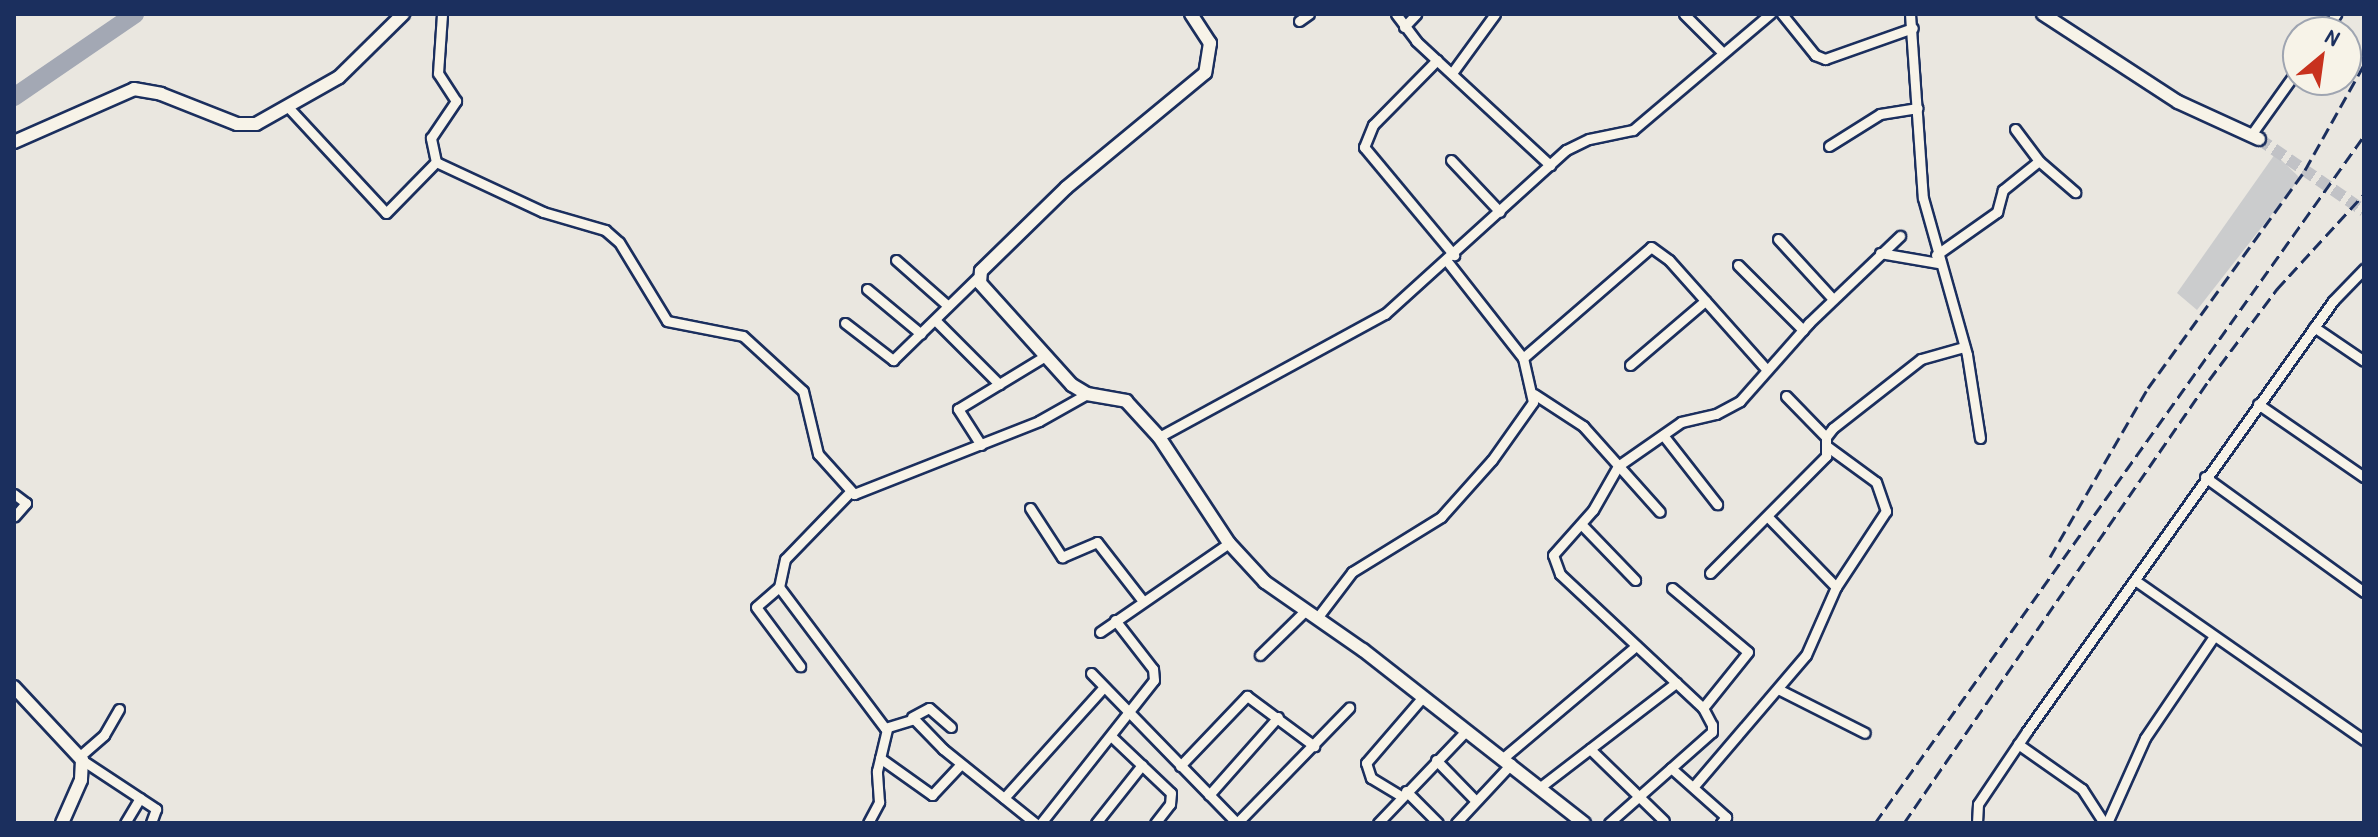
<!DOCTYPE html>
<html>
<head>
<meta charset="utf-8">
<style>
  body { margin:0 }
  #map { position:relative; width:2378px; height:837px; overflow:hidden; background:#eae7e0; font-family:"Patrick Hand",sans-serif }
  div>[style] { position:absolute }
  .green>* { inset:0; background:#cbcccd }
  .river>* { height:18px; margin:-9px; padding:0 9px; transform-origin:9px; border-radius:9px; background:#a3a8b4 }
  .secondary-tunnel>* { height:12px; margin-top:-6px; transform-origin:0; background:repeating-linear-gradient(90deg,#c1c2c6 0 12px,transparent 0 18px) }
  .roads { filter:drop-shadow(2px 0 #1b2f5e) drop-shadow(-2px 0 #1b2f5e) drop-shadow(0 2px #1b2f5e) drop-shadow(0 -2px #1b2f5e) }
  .street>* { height:9px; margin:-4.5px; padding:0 4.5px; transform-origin:4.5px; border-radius:4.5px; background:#f7f3e8 }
  .secondary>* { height:12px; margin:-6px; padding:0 6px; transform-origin:6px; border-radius:6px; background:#f7f3e8 }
  .rail>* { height:3px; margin-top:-1.5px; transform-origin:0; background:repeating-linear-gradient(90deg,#1b2f5e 0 12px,transparent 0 18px) }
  span { translate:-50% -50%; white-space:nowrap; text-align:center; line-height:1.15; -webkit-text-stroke:8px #f7f3e8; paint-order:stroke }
  .frame { position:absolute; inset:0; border:16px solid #1b2f5e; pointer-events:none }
  .north { position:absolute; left:2282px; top:16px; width:80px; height:80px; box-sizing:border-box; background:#f7f3e8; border:2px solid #9fa5b1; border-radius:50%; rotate:29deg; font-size:22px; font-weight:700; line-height:32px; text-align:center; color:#1b2f5e }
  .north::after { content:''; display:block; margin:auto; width:28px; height:36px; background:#c8321e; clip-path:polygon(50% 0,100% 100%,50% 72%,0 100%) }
</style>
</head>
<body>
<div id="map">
  <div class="green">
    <i style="clip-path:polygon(2275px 154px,2300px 178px,2197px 310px,2177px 293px)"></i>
  </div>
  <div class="river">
    <i style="left:14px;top:97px;width:147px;rotate:-34.4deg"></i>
  </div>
  <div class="secondary-tunnel">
    <i style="left:2259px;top:139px;width:127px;rotate:34.4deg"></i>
  </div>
  <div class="roads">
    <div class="street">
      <i style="left:1396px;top:14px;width:34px;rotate:53deg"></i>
      <i style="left:1416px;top:41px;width:183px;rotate:42.8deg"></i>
      <i style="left:1684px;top:14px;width:55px;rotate:45deg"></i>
      <i style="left:1782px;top:14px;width:53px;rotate:51.2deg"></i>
      <i style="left:1815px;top:55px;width:11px;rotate:22deg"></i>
      <i style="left:1825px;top:59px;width:93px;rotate:-19.4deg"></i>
      <i style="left:1910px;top:14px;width:184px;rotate:86deg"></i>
      <i style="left:1923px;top:198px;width:163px;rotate:74.3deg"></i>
      <i style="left:1967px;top:355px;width:84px;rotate:81.1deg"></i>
      <i style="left:1299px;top:21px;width:12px;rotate:-35deg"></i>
      <i style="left:1404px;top:27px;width:18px;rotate:-47deg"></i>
      <i style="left:2324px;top:32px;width:22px;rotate:-56deg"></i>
      <i style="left:1437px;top:60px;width:91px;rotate:134.6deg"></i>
      <i style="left:1373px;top:125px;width:24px;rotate:112deg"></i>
      <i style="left:1364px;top:147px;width:141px;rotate:50.2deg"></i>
      <i style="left:1452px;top:73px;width:73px;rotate:-53.9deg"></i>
      <i style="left:288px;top:107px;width:144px;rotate:47.2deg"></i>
      <i style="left:386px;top:213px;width:71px;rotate:-45.6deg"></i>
      <i style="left:436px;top:162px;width:118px;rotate:25deg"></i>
      <i style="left:543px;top:212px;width:65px;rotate:16.2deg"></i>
      <i style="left:605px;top:230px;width:18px;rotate:41deg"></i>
      <i style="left:619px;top:242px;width:92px;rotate:58.7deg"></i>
      <i style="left:667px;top:321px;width:77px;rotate:11.2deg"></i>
      <i style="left:743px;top:336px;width:81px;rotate:42.5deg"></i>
      <i style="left:803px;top:391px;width:65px;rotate:76.6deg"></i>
      <i style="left:818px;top:454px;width:54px;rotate:48deg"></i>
      <i style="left:854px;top:494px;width:199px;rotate:-21.5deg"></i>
      <i style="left:1039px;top:421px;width:55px;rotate:-29.4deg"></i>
      <i style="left:2015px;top:129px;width:40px;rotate:53deg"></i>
      <i style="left:2039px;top:161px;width:48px;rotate:40.7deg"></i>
      <i style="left:2251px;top:135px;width:81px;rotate:-54.5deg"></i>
      <i style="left:1829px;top:146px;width:60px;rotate:-32.1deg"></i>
      <i style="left:1880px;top:114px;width:38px;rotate:-9deg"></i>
      <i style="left:1451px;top:160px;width:71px;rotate:46.7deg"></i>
      <i style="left:436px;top:162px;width:25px;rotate:-102deg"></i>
      <i style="left:431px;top:138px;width:45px;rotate:-56deg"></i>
      <i style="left:456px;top:101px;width:33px;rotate:-123deg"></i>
      <i style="left:438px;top:73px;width:59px;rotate:-86.1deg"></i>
      <i style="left:1778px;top:239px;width:81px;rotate:47.5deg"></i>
      <i style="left:1880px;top:253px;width:59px;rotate:9.8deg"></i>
      <i style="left:1936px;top:255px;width:75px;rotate:-35.2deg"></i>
      <i style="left:1997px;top:212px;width:23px;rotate:-75deg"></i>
      <i style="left:2003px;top:190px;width:46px;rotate:-38.9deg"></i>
      <i style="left:896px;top:260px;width:69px;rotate:41.5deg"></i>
      <i style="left:1738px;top:265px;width:92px;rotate:45deg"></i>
      <i style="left:867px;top:289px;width:70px;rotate:39.8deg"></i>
      <i style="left:935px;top:320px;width:91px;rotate:45deg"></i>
      <i style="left:845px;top:323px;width:61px;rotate:37.6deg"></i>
      <i style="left:893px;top:360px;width:117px;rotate:-44.3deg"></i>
      <i style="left:2314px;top:327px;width:60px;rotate:34.2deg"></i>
      <i style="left:1523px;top:358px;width:169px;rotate:-40.9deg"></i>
      <i style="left:1651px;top:247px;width:22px;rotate:36deg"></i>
      <i style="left:1669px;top:260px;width:147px;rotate:48.3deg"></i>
      <i style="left:1630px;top:365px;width:99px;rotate:-40.5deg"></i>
      <i style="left:1534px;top:394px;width:59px;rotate:33.1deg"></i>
      <i style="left:1583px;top:426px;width:115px;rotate:48.2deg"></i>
      <i style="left:1786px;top:396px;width:57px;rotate:45.7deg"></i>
      <i style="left:2258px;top:404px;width:129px;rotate:34.6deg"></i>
      <i style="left:1663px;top:435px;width:88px;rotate:52deg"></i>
      <i style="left:1159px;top:437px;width:257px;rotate:-28.6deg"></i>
      <i style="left:1385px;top:314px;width:244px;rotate:-42.2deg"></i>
      <i style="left:1566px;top:150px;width:25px;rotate:-26deg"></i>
      <i style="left:1589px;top:139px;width:45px;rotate:-11.6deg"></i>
      <i style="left:1633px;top:130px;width:180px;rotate:-40.3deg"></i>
      <i style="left:981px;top:445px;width:43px;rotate:-122.6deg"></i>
      <i style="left:958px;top:409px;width:98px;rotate:-31.3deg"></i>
      <i style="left:1828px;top:447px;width:59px;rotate:36.1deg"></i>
      <i style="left:1876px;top:482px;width:31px;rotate:71deg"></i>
      <i style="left:1886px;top:511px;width:91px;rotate:123.3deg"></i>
      <i style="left:2205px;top:477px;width:196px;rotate:35.9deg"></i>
      <i style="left:850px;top:492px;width:93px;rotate:134.1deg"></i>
      <i style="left:785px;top:559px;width:29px;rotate:102deg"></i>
      <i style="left:779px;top:587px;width:176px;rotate:53.1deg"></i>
      <i style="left:885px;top:728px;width:30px;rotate:-17deg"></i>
      <i style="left:914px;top:719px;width:42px;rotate:46deg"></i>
      <i style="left:943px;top:749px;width:118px;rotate:38.8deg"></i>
      <i style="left:14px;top:494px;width:15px;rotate:37deg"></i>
      <i style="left:26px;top:503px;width:18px;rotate:131deg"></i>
      <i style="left:1030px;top:508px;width:59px;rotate:56.9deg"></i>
      <i style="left:1062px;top:557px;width:38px;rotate:-23deg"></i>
      <i style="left:1097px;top:542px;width:75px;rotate:52.1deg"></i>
      <i style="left:1581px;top:524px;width:78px;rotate:46deg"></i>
      <i style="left:1710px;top:573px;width:165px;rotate:-45.2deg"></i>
      <i style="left:1826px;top:456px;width:19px;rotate:-90deg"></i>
      <i style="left:1826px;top:437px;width:11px;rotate:-52deg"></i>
      <i style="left:1833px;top:428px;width:112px;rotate:-38.1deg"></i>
      <i style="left:1921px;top:359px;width:45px;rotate:-15.6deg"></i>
      <i style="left:2136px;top:581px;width:278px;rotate:34.9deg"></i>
      <i style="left:779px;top:587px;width:30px;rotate:139deg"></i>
      <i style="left:756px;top:607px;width:74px;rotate:53.3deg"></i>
      <i style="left:1672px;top:588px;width:99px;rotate:40.1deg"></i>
      <i style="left:1748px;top:652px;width:72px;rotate:128.8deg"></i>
      <i style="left:1317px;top:618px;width:58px;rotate:-52.7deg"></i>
      <i style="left:1352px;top:572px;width:105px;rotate:-31.7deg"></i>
      <i style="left:1441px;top:517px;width:76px;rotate:-48.2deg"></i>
      <i style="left:1492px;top:460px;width:71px;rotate:-54.7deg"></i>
      <i style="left:1533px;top:402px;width:45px;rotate:-102.8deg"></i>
      <i style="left:1523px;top:358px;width:123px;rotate:-128.1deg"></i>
      <i style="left:1100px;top:632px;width:157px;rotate:-34.6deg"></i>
      <i style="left:1260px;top:655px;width:63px;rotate:-44.4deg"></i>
      <i style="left:1091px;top:673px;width:209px;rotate:45.8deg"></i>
      <i style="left:1778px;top:689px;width:97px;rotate:26.8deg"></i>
      <i style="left:912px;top:717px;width:19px;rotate:-28deg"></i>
      <i style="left:929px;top:708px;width:29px;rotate:41deg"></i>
      <i style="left:1112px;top:737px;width:81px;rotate:43.5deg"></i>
      <i style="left:1171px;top:793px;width:11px;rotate:95deg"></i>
      <i style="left:1170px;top:804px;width:24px;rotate:128deg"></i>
      <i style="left:2018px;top:744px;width:78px;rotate:35.1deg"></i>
      <i style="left:2082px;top:789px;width:40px;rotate:57.1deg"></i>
      <i style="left:1590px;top:749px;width:103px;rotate:44.2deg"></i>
      <i style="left:80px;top:756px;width:32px;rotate:-41deg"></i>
      <i style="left:104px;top:735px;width:30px;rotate:-60deg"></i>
      <i style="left:880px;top:758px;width:64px;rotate:35.4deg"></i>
      <i style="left:932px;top:795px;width:42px;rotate:-46.9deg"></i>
      <i style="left:1503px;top:758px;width:174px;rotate:-40.1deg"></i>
      <i style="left:82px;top:760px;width:89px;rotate:33.5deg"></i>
      <i style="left:156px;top:809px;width:15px;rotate:110deg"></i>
      <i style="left:1436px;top:760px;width:57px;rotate:45.7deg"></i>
      <i style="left:1180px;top:766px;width:97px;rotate:-46.3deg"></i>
      <i style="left:1247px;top:696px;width:84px;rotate:36.7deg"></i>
      <i style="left:1671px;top:768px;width:74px;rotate:41.7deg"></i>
      <i style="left:1726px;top:817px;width:8px;rotate:130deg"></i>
      <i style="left:1694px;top:786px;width:172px;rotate:-49.5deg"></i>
      <i style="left:1806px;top:655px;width:74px;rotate:-66.2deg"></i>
      <i style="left:1836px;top:587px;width:96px;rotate:-134.2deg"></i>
      <i style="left:1539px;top:788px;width:173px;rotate:-37.5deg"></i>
      <i style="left:1406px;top:791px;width:45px;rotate:45deg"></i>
      <i style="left:1209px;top:795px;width:104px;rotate:-48.5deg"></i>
      <i style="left:1401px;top:796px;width:35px;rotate:-149deg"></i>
      <i style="left:1371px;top:778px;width:16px;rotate:-108deg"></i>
      <i style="left:1366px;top:763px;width:84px;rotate:-49.3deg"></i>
      <i style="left:1004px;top:798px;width:149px;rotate:-48deg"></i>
      <i style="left:125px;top:823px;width:29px;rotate:-59deg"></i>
      <i style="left:868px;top:823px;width:24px;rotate:-62deg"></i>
      <i style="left:879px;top:802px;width:31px;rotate:-94deg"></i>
      <i style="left:877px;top:771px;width:43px;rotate:-76.6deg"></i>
      <i style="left:1041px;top:823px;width:182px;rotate:-51.7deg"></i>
      <i style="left:1154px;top:680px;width:11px;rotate:-95deg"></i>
      <i style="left:1153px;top:669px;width:62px;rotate:-127.8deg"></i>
      <i style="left:1096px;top:823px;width:74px;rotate:-51.6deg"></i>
      <i style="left:1237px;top:823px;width:161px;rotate:-45.8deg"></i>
      <i style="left:1378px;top:823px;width:126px;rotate:-46.3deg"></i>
      <i style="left:1456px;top:823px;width:81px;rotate:-47deg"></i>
      <i style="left:1609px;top:823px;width:137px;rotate:-41.5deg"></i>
      <i style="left:1712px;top:732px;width:7px;rotate:-90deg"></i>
      <i style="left:1712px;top:725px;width:19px;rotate:-118deg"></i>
      <i style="left:1703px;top:708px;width:196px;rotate:-136.9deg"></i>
      <i style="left:1560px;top:574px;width:20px;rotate:-110deg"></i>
      <i style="left:1553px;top:555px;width:60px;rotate:-48.4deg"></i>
      <i style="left:1593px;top:510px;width:51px;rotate:-60.4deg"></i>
      <i style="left:1618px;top:466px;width:77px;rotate:-34.9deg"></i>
      <i style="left:1681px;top:422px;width:36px;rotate:-13deg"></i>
      <i style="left:1716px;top:414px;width:27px;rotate:-28deg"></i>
      <i style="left:1740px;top:401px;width:104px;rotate:-48.5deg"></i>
      <i style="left:1809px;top:323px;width:126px;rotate:-43.7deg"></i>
      <i style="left:1977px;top:823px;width:19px;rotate:-87deg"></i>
      <i style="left:1978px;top:804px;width:88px;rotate:-56.1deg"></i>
      <i style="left:2027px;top:731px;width:528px;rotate:-54.56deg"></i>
      <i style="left:2333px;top:301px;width:45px;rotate:-45.9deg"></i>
      <i style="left:2107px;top:823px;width:93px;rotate:-65.9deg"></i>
      <i style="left:2145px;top:738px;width:123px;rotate:-55.9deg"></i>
    </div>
    <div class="secondary">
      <i style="left:1191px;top:14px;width:35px;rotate:57deg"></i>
      <i style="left:1210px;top:43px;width:30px;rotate:99deg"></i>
      <i style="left:1205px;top:73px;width:180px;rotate:140.4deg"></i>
      <i style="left:1066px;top:188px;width:119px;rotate:135.7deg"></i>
      <i style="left:981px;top:271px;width:12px;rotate:95deg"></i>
      <i style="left:980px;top:283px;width:137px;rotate:48deg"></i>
      <i style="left:1072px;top:385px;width:17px;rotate:31deg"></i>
      <i style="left:1087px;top:394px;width:40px;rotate:10deg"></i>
      <i style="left:1126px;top:401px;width:49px;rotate:47.5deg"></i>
      <i style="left:1159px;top:437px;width:127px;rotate:56.6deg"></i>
      <i style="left:1229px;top:543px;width:53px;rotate:47.3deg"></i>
      <i style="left:1265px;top:582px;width:119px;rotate:34.8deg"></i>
      <i style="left:1363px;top:650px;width:281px;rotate:38.1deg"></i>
      <i style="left:2043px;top:14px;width:161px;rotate:33.1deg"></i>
      <i style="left:2178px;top:102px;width:89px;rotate:24.6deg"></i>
      <i style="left:14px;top:142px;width:131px;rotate:-23.8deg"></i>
      <i style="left:134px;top:89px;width:27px;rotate:10deg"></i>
      <i style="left:161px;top:94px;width:82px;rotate:21.5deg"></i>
      <i style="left:237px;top:124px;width:19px"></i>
      <i style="left:256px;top:124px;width:95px;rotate:-29.5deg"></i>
      <i style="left:339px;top:77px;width:90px;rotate:-44.5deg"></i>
      <i style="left:14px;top:687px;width:100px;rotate:47deg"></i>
      <i style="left:82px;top:760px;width:20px;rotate:93deg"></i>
      <i style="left:81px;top:780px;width:47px;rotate:113.8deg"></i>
    </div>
  </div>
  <div class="rail">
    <i style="left:2050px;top:557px;width:195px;rotate:-59.9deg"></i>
    <i style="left:2148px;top:388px;width:269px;rotate:-54.2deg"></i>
    <i style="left:2305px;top:170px;width:120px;rotate:-60.7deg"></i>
    <i style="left:1875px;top:823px;width:843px;rotate:-54.56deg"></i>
    <i style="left:1904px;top:823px;width:538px;rotate:-55.45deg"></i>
    <i style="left:2209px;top:380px;width:114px;rotate:-53.2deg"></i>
    <i style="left:2277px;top:289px;width:129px;rotate:-47.5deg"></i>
  </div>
  <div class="frame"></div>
  <div class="north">N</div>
</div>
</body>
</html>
